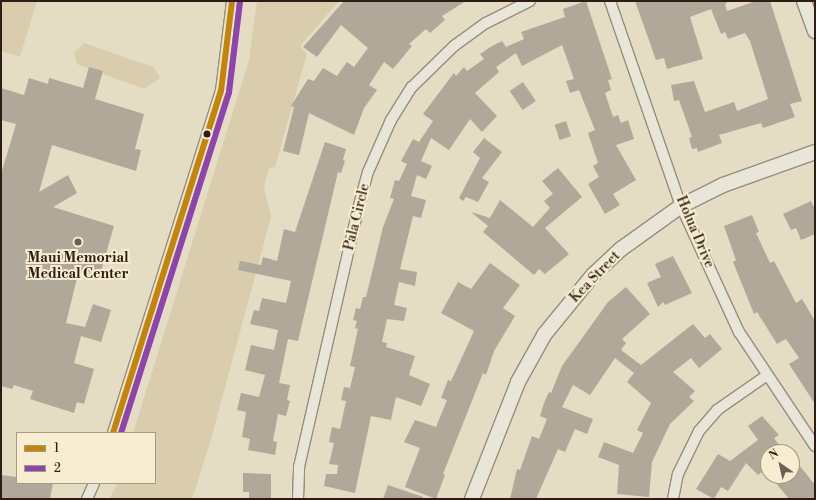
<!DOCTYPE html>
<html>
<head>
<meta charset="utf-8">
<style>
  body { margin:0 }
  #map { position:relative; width:816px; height:500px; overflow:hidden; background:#e4dcc3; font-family:"Libre Bodoni",serif }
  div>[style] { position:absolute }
  .green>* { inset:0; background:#dacdad }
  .building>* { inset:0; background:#b0a999; transform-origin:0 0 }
  .roads { filter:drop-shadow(1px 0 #958e7f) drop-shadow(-1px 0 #958e7f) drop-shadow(0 1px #958e7f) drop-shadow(0 -1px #958e7f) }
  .street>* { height:10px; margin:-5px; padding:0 5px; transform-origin:5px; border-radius:5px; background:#e9e5d9 }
  .secondary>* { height:14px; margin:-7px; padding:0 7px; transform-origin:7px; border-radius:7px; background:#e9e5d9 }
  .bus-1>* { height:6px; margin:-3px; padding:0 3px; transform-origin:3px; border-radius:3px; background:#c58405 }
  .bus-2>* { height:6px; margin:-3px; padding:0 3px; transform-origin:3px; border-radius:3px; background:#8e44ad }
  .dots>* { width:11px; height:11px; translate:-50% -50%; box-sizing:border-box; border:2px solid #f7edd0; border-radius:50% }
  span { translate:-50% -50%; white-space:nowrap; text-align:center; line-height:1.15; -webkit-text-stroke:4px #f7edd0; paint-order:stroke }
  .street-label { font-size:14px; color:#2f1c15 }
  .poi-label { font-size:14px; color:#2f1c15; font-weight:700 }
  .frame { position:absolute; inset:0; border:2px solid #2f1c15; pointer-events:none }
  .legend { position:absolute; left:16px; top:432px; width:140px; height:52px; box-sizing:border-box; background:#f7edd0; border:1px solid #a79985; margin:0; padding:5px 7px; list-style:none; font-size:12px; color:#2f1c15 }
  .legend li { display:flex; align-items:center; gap:8px; height:20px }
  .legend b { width:20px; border:1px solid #a79985 }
  .north { position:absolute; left:760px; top:444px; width:40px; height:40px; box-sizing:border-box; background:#f7edd0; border:1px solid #a79985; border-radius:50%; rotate:326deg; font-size:11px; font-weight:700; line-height:16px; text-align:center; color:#2f1c15 }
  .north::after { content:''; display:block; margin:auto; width:14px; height:18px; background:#6e5f52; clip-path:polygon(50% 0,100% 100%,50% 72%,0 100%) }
</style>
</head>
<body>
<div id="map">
  <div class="green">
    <i style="clip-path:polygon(1px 1px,37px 1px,20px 57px,1px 51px)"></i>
    <i style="clip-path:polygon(257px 1px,339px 1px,300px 46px,307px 54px,275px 167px,269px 168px,264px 187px,271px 217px,210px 443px,192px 499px,109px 499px,118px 483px,155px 483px,155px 433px,133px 433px,249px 60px)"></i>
    <i style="clip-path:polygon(84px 43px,153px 67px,159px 76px,158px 80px,144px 89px,77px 64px,74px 53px)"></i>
  </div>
  <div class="building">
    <i style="clip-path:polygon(344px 1px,466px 1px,442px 16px,445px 20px,430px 33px,426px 29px,409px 44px,412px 46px,393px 69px,384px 62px,369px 85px,377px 90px,364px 108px,354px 135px,309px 113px,299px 155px,283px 151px,294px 107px,291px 106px,308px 79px,314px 81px,323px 68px,337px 76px,347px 62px,354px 67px,368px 48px,341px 25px,317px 57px,303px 47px)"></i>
    <i style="clip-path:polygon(586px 1px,612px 79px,608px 80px,611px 90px,605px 93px,613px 117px,618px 115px,621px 123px,628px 120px,634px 139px,616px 145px,636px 180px,613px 194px,620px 205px,605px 214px,588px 184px,599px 177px,593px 166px,598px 163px,588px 133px,595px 130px,579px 90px,570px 93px,566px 81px,574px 79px,562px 45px,522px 66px,516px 53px,496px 67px,499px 72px,475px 93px,497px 116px,482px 132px,470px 119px,449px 150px,431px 138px,421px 161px,432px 166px,426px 179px,417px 175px,411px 196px,426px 200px,421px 218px,413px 216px,400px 269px,417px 272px,415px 286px,399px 282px,394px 305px,407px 308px,404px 321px,387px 319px,382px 342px,387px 343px,386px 347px,415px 356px,409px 375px,430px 384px,421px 406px,396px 397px,391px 420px,371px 416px,355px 493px,324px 486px,326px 474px,337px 474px,338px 465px,329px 464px,334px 443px,329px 442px,332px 427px,340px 429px,346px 401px,341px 400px,344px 387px,350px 388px,355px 367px,350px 366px,358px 329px,355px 328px,357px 321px,353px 320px,356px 308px,360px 309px,363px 297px,366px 297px,383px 227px,394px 199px,390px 198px,395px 180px,399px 181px,407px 164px,401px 161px,413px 139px,419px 142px,433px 121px,423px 114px,454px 73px,456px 76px,464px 67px,467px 71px,484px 59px,480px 54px,492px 46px,502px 41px,506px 47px,524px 39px,521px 32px,565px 17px,563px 9px)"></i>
    <i style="clip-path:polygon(635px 1px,729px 1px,725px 4px,727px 11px,756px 1px,770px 1px,802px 101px,790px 104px,795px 117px,763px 128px,761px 123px,719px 135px,722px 143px,698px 152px,697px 148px,692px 149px,689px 138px,692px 137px,679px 100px,674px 101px,671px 85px,694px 81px,705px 112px,734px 102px,737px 111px,768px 99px,750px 41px,745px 33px,728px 39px,725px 32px,721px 34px,711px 9px,690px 17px,703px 59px,667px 69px,664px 58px,656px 60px)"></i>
    <i style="clip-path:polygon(89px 67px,103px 71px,95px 99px,144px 114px,135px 149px,141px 150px,136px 171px,52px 145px,39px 192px,68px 175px,77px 193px,53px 207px,114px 226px,100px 275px,79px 270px,66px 323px,85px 327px,93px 304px,111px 310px,101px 342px,81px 336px,74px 363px,94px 369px,84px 404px,77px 402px,74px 413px,30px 399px,33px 391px,14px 385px,12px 389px,1px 386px,1px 174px,16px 124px,1px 120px,1px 88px,24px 95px,29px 78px,48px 84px,49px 78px,83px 88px)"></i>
    <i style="left:523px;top:82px;width:23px;height:16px;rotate:56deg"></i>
    <i style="left:566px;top:121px;width:16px;height:12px;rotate:72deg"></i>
    <i style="clip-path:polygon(484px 138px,502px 152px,482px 178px,489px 182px,478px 202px,466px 197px,463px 201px,459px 198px,480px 158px,473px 152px)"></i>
    <i style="clip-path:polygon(325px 142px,346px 149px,343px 160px,345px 161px,341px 173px,338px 172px,298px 341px,288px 339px,279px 383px,290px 385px,287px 400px,290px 401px,286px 416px,278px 414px,273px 441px,277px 442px,275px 455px,248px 450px,250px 439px,242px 437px,246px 412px,237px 410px,241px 393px,259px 397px,265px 375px,245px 370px,251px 345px,274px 350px,278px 330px,250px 324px,254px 310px,259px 311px,262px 298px,286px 303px,291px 281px,238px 270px,240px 261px,261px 265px,263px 257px,277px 261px,284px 229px,295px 232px)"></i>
    <i style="clip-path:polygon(558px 168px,582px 197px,545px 228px,569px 254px,545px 274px,539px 269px,534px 275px,483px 232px,488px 226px,471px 212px,490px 218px,500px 200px,533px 227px,550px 208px,544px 201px,553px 194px,542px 181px)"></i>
    <i style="clip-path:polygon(811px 201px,815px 209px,815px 234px,801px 240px,796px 228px,791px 230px,783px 214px)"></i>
    <i style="clip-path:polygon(752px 215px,759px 232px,756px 233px,770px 263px,774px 261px,796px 303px,802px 299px,815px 321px,815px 404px,789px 364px,799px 358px,786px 339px,777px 344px,757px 312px,754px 314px,733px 262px,736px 260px,724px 226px)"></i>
    <i style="clip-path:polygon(673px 256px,692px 293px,665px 305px,663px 302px,658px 307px,647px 283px,661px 277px,655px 264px)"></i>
    <i style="clip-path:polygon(490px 263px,520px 285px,503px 308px,515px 316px,494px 351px,486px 375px,483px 373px,443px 474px,445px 475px,436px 499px,405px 487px,420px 448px,404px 442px,415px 420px,436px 427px,447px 400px,441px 398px,448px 380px,451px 381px,474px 331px,441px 313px,458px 282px,471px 289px)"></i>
    <i style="clip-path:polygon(626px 287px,650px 314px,622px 339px,626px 343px,621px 350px,641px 365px,693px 324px,705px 338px,710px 334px,722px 349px,699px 368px,691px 358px,673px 372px,695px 391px,689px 397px,694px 401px,670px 424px,652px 462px,649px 497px,617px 494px,619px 465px,598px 457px,604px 442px,633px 453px,643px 433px,637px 430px,651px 403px,627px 382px,634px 373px,615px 358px,590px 395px,573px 385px,562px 407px,593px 419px,587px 434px,575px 429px,565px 452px,558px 449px,536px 499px,510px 499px,517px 469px,520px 470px,532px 436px,539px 439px,547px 419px,540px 416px,544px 403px,549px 392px,551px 393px,562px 366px,608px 302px)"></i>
    <i style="clip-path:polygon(762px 416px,779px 435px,774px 438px,784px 452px,768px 452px,768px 467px,758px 475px,746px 463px,728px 491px,721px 487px,714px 499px,696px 489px,718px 454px,730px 461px,758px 440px,748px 426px)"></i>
    <i style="clip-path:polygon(792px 456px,815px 485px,815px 499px,789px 499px,770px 476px,792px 476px)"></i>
    <i style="clip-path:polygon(243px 473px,271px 474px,271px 499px,249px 499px,249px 492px,243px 492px)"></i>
    <i style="clip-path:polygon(1px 475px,17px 477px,17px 483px,53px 483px,50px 499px,1px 499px)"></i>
    <i style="clip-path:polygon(388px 485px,423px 497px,423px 499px,383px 499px)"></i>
  </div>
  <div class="roads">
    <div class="street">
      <i style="left:610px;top:1px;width:217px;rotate:70.9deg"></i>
      <i style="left:681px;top:206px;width:139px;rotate:65.3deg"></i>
      <i style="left:739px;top:332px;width:137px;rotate:56.3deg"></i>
      <i style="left:113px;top:433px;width:359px;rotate:-72.5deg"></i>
      <i style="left:221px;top:91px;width:91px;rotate:-83deg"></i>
      <i style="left:87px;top:499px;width:17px;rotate:-66deg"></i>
      <i style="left:298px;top:499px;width:32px;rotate:-88deg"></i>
      <i style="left:299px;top:467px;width:265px;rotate:-77.1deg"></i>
      <i style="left:358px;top:209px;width:38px;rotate:-75deg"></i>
      <i style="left:368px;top:172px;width:57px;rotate:-66.1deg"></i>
      <i style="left:391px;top:120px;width:39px;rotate:-58deg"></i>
      <i style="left:412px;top:87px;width:59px;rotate:-44.3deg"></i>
      <i style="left:454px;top:46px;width:39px;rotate:-36deg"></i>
      <i style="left:486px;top:23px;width:49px;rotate:-26.6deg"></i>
      <i style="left:673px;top:499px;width:25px;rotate:-79deg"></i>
      <i style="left:678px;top:474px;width:48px;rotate:-64deg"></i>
      <i style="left:699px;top:431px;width:28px;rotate:-49deg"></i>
      <i style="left:717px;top:410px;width:60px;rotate:-34.8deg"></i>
    </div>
    <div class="secondary">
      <i style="left:804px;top:1px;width:32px;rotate:70deg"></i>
      <i style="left:472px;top:499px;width:126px;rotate:-68.5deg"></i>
      <i style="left:518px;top:382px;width:54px;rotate:-61deg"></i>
      <i style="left:544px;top:335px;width:77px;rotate:-50.8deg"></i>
      <i style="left:593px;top:275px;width:38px;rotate:-43deg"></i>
      <i style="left:621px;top:249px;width:74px;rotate:-35.6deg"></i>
      <i style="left:681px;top:206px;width:47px;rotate:-26.6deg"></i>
      <i style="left:723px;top:185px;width:98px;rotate:-19.7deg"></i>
    </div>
  </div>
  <div class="bus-1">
    <i style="left:113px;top:433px;width:359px;rotate:-72.5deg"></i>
    <i style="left:221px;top:91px;width:91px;rotate:-83deg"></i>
  </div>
  <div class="bus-2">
    <i style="left:121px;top:433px;width:357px;rotate:-72.4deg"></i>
    <i style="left:229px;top:93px;width:92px;rotate:-83.1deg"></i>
  </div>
  <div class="dots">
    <i style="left:207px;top:134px;background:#2f1c15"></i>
    <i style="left:78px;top:242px;background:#6e5f52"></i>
  </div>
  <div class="street-label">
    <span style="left:357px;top:217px;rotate:-76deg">Pala Circle</span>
    <span style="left:695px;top:232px;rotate:67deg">Holua Drive</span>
    <span style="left:595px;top:277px;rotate:-46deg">Kea Street</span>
  </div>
  <div class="poi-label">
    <span style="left:78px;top:266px">Maui Memorial<br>Medical Center</span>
  </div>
  <div class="frame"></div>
  <ul class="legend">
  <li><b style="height:5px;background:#c58405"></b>1</li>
  <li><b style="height:5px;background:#8e44ad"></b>2</li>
  </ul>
  <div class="north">N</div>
</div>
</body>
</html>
